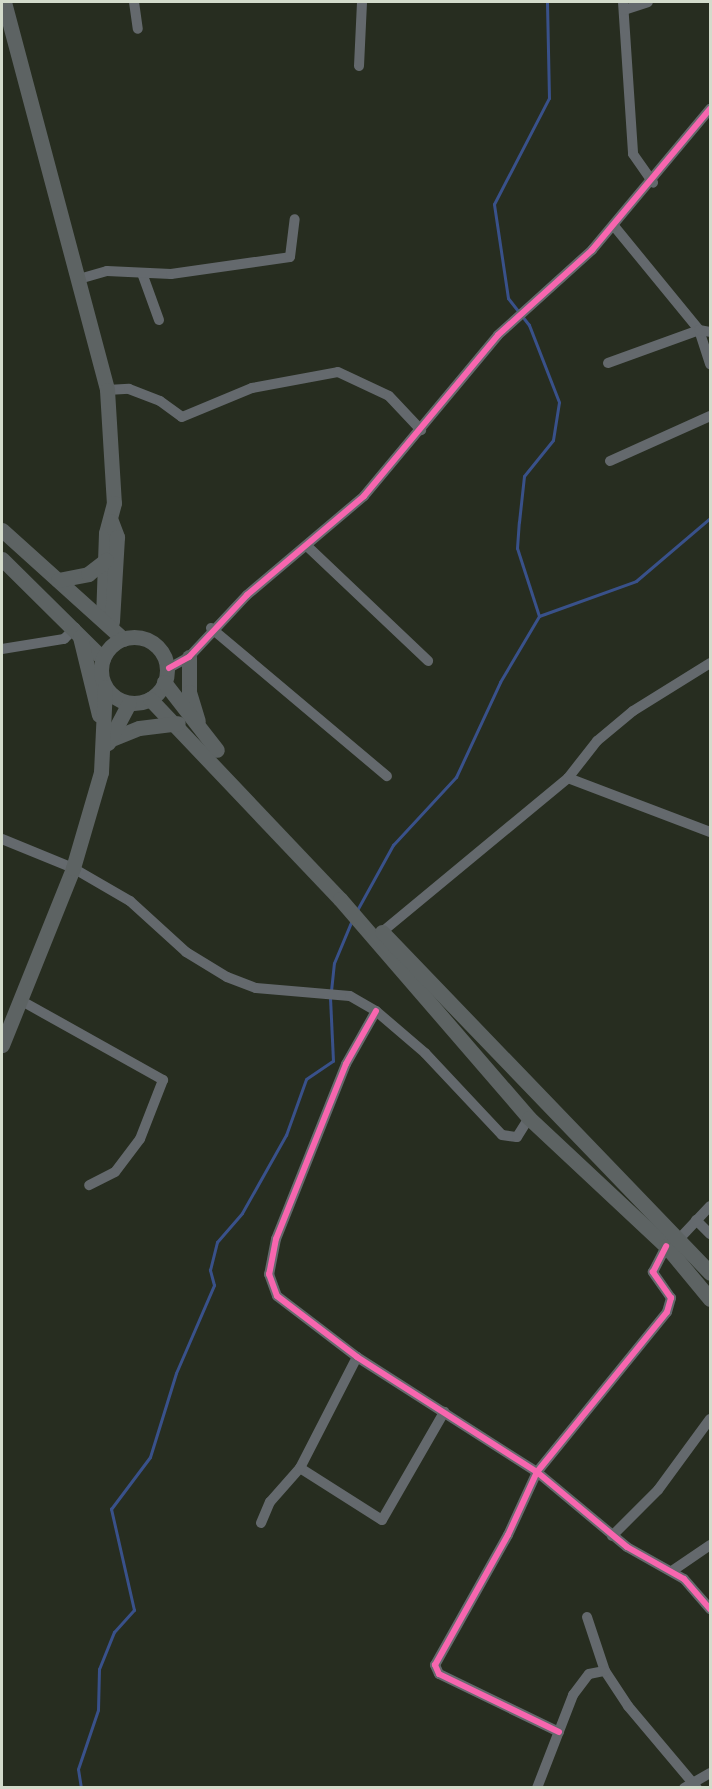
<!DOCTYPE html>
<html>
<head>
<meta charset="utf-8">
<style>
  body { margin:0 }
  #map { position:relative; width:712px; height:1789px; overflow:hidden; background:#272d20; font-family:"IBM Plex Sans",sans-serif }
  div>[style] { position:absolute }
  .stream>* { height:3px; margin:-1.5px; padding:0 1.5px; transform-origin:1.5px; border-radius:1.5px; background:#39518a }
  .street>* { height:10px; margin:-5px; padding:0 5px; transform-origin:5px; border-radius:5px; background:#64696d }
  .secondary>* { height:15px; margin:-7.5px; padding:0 7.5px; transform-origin:7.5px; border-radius:7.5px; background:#5d6363 }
  .secondary>.ring { margin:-7.5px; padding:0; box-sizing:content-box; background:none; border:15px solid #5d6363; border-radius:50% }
  .cycleway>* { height:6px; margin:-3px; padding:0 3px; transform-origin:3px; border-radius:3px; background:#f766af }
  span { translate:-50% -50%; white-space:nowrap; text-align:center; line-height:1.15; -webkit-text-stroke:6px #27331a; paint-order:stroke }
  .frame { position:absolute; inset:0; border:3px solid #d3dbcb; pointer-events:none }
</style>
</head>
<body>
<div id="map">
  <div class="stream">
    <i style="left:539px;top:616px;width:103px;rotate:-19.8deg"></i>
    <i style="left:636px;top:581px;width:97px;rotate:-40.4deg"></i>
    <i style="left:356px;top:912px;width:77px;rotate:-61.1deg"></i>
    <i style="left:393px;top:845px;width:93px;rotate:-47.2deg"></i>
    <i style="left:456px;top:777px;width:105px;rotate:-65.1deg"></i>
    <i style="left:500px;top:682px;width:77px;rotate:-59.4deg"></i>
    <i style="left:539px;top:616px;width:71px;rotate:-107.9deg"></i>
    <i style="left:517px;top:548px;width:26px;rotate:-86deg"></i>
    <i style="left:519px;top:522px;width:46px;rotate:-83.8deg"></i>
    <i style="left:524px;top:476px;width:46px;rotate:-51.1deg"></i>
    <i style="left:553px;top:440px;width:38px;rotate:-81deg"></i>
    <i style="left:559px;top:402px;width:83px;rotate:-111.3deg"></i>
    <i style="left:529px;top:325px;width:34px;rotate:-128deg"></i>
    <i style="left:508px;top:298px;width:95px;rotate:-98.5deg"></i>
    <i style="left:494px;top:204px;width:119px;rotate:-62.6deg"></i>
    <i style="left:549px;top:98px;width:96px;rotate:-91.2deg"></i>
    <i style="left:331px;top:991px;width:28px;rotate:-84deg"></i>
    <i style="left:334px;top:963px;width:47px;rotate:-67.3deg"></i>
    <i style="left:81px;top:1788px;width:19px;rotate:-99deg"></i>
    <i style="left:78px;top:1769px;width:62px;rotate:-71.3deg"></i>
    <i style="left:98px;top:1710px;width:41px;rotate:-88.6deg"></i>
    <i style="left:99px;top:1669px;width:40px;rotate:-68deg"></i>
    <i style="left:114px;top:1632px;width:30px;rotate:-48deg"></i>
    <i style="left:134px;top:1610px;width:104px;rotate:-102.8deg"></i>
    <i style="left:111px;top:1509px;width:65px;rotate:-53.1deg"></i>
    <i style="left:150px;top:1457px;width:88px;rotate:-72.8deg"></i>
    <i style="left:176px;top:1373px;width:96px;rotate:-66.6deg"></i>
    <i style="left:214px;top:1285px;width:16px;rotate:-105deg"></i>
    <i style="left:210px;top:1270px;width:29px;rotate:-76deg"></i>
    <i style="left:217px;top:1242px;width:38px;rotate:-49deg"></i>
    <i style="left:242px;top:1213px;width:90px;rotate:-60.6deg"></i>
    <i style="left:286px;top:1135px;width:59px;rotate:-70.3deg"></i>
    <i style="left:306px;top:1079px;width:32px;rotate:-34deg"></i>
    <i style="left:333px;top:1061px;width:63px;rotate:-92.7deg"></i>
  </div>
  <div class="street">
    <i style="left:134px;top:2px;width:27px;rotate:82deg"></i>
    <i style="left:623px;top:2px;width:152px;rotate:86.2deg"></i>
    <i style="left:633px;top:154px;width:35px;rotate:55deg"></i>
    <i style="left:624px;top:10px;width:25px;rotate:-18deg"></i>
    <i style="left:359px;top:66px;width:64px;rotate:-87.3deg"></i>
    <i style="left:614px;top:226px;width:134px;rotate:50.7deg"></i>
    <i style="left:699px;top:330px;width:36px;rotate:72deg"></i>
    <i style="left:142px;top:273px;width:50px;rotate:70.1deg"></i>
    <i style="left:79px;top:279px;width:29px;rotate:-16deg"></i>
    <i style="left:107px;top:271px;width:64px;rotate:2.7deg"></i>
    <i style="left:171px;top:274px;width:120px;rotate:-8.1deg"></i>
    <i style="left:290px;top:257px;width:38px;rotate:-83deg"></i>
    <i style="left:608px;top:363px;width:97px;rotate:-19.9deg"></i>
    <i style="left:699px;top:330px;width:11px;rotate:10deg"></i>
    <i style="left:107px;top:390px;width:22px;rotate:-3deg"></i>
    <i style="left:129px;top:389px;width:33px;rotate:21deg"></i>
    <i style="left:160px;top:401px;width:27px;rotate:36deg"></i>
    <i style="left:182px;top:417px;width:76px;rotate:-22.5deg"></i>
    <i style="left:252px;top:388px;width:87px;rotate:-10.5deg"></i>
    <i style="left:338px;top:372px;width:56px;rotate:25.2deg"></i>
    <i style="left:389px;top:396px;width:47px;rotate:46.7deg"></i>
    <i style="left:610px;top:461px;width:110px;rotate:-24.2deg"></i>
    <i style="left:307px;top:546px;width:167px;rotate:43.5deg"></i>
    <i style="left:211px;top:628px;width:230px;rotate:40.1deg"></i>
    <i style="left:2px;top:649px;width:63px;rotate:-9.2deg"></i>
    <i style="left:64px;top:639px;width:16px;rotate:-45deg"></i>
    <i style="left:169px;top:668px;width:23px;rotate:-29deg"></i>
    <i style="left:189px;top:657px;width:85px;rotate:-46.9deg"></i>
    <i style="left:247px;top:595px;width:153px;rotate:-40.2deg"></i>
    <i style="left:364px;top:496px;width:209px;rotate:-50.2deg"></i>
    <i style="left:498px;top:335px;width:127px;rotate:-42.1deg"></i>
    <i style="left:592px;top:250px;width:184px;rotate:-50.1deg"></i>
    <i style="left:568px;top:778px;width:152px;rotate:20.8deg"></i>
    <i style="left:2px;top:839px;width:77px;rotate:22.2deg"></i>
    <i style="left:73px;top:868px;width:66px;rotate:30.1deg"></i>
    <i style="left:130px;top:901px;width:76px;rotate:42.3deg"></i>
    <i style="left:186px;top:952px;width:48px;rotate:31.4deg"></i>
    <i style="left:227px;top:977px;width:31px;rotate:21deg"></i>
    <i style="left:256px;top:988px;width:94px;rotate:4.9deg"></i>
    <i style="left:350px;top:996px;width:30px;rotate:30deg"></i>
    <i style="left:376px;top:1011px;width:65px;rotate:40.6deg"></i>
    <i style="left:425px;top:1053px;width:112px;rotate:46.8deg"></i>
    <i style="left:502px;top:1135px;width:15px;rotate:8deg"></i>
    <i style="left:517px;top:1137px;width:22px;rotate:-58deg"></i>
    <i style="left:382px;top:932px;width:241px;rotate:-39.6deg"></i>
    <i style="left:568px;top:778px;width:47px;rotate:-51.9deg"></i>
    <i style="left:597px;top:741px;width:47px;rotate:-39.8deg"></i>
    <i style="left:633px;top:711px;width:91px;rotate:-31.9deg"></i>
    <i style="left:20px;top:1000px;width:164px;rotate:29.2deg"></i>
    <i style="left:163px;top:1080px;width:63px;rotate:111.3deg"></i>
    <i style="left:140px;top:1139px;width:41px;rotate:127.1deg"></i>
    <i style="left:115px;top:1172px;width:29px;rotate:153deg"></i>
    <i style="left:376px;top:1011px;width:61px;rotate:119.5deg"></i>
    <i style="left:346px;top:1064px;width:188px;rotate:111.8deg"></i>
    <i style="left:276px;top:1239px;width:36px;rotate:101deg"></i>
    <i style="left:269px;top:1274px;width:23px;rotate:70deg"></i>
    <i style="left:277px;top:1296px;width:101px;rotate:37.3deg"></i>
    <i style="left:357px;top:1357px;width:214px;rotate:32.6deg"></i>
    <i style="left:537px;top:1472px;width:117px;rotate:39.8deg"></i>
    <i style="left:627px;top:1547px;width:65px;rotate:29.3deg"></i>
    <i style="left:684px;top:1579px;width:40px;rotate:49deg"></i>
    <i style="left:696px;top:1220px;width:20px;rotate:45deg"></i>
    <i style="left:680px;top:1238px;width:44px;rotate:-46.8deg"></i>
    <i style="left:300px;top:1468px;width:97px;rotate:32.4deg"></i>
    <i style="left:382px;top:1520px;width:125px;rotate:-60.1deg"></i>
    <i style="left:261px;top:1523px;width:23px;rotate:-67deg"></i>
    <i style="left:270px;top:1502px;width:45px;rotate:-48.6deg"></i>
    <i style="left:300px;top:1468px;width:125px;rotate:-62.8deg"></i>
    <i style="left:612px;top:1536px;width:65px;rotate:-45deg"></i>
    <i style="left:658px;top:1490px;width:88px;rotate:-53.8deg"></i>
    <i style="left:672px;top:1571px;width:46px;rotate:-34.4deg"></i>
    <i style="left:587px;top:1617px;width:57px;rotate:71.6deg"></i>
    <i style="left:605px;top:1671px;width:42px;rotate:56.7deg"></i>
    <i style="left:628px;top:1706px;width:107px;rotate:49.9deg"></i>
    <i style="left:559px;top:1732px;width:133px;rotate:-154.2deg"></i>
    <i style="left:439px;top:1674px;width:10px;rotate:-114deg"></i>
    <i style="left:435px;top:1665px;width:149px;rotate:-60.7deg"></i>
    <i style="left:508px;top:1535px;width:69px;rotate:-65.3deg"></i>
    <i style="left:537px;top:1472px;width:206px;rotate:-50.9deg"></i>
    <i style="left:667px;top:1312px;width:15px;rotate:-74deg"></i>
    <i style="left:671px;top:1298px;width:32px;rotate:-125deg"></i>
    <i style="left:653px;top:1272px;width:29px;rotate:-63deg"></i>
    <i style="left:537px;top:1788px;width:100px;rotate:-68.8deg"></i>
    <i style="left:573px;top:1695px;width:26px;rotate:-53deg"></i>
    <i style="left:589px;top:1674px;width:16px;rotate:-11deg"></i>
    <i style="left:684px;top:1788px;width:30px;rotate:-30deg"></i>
  </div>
  <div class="secondary">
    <i style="left:4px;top:2px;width:401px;rotate:75.1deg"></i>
    <i style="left:107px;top:390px;width:113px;rotate:86.5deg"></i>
    <i style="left:114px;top:503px;width:31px;rotate:105deg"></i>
    <i style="left:106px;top:533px;width:86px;rotate:92deg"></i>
    <i style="left:111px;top:521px;width:17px;rotate:69deg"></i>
    <i style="left:117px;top:537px;width:85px;rotate:93.4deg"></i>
    <i style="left:2px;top:530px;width:163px;rotate:42deg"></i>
    <i style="left:2px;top:559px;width:142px;rotate:44.7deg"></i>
    <i style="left:58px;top:580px;width:31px;rotate:-11deg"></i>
    <i style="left:88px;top:574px;width:23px;rotate:-38deg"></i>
    <i style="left:80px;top:637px;width:80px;rotate:76.3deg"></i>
    <i class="ring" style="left:101px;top:637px;width:51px;height:51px"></i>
    <i style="left:189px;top:657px;width:35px;rotate:90deg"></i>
    <i style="left:189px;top:692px;width:30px;rotate:73deg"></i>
    <i style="left:164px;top:682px;width:86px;rotate:52.1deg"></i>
    <i style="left:150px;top:699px;width:276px;rotate:46.5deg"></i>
    <i style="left:340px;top:899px;width:289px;rotate:49.2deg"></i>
    <i style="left:529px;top:1118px;width:187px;rotate:43.1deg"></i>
    <i style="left:666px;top:1246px;width:69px;rotate:50.3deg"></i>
    <i style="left:109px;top:740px;width:32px;rotate:-22deg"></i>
    <i style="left:139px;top:728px;width:39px;rotate:-7deg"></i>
    <i style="left:108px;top:743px;width:45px;rotate:-62.3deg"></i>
    <i style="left:382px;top:932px;width:473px;rotate:46.1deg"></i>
    <i style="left:2px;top:1045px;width:191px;rotate:-68.1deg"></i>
    <i style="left:73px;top:868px;width:100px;rotate:-73.7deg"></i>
    <i style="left:101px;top:772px;width:85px;rotate:-87.3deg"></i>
  </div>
  <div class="cycleway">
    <i style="left:169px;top:668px;width:23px;rotate:-29deg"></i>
    <i style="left:189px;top:657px;width:85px;rotate:-46.9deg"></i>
    <i style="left:247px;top:595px;width:153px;rotate:-40.2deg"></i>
    <i style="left:364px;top:496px;width:209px;rotate:-50.2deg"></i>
    <i style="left:498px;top:335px;width:127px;rotate:-42.1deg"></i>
    <i style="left:592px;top:250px;width:184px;rotate:-50.1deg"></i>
    <i style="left:376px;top:1011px;width:61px;rotate:119.5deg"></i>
    <i style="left:346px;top:1064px;width:188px;rotate:111.8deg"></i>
    <i style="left:276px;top:1239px;width:36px;rotate:101deg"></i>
    <i style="left:269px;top:1274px;width:23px;rotate:70deg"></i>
    <i style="left:277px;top:1296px;width:101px;rotate:37.3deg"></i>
    <i style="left:357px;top:1357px;width:214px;rotate:32.6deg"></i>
    <i style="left:537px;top:1472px;width:117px;rotate:39.8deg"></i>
    <i style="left:627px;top:1547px;width:65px;rotate:29.3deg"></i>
    <i style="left:684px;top:1579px;width:40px;rotate:49deg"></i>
    <i style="left:559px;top:1732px;width:133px;rotate:-154.2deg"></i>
    <i style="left:439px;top:1674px;width:10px;rotate:-114deg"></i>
    <i style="left:435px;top:1665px;width:149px;rotate:-60.7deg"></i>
    <i style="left:508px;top:1535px;width:69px;rotate:-65.3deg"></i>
    <i style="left:537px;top:1472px;width:206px;rotate:-50.9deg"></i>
    <i style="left:667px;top:1312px;width:15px;rotate:-74deg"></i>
    <i style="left:671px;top:1298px;width:32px;rotate:-125deg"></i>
    <i style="left:653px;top:1272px;width:29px;rotate:-63deg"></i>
  </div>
  <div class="frame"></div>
</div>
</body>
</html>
